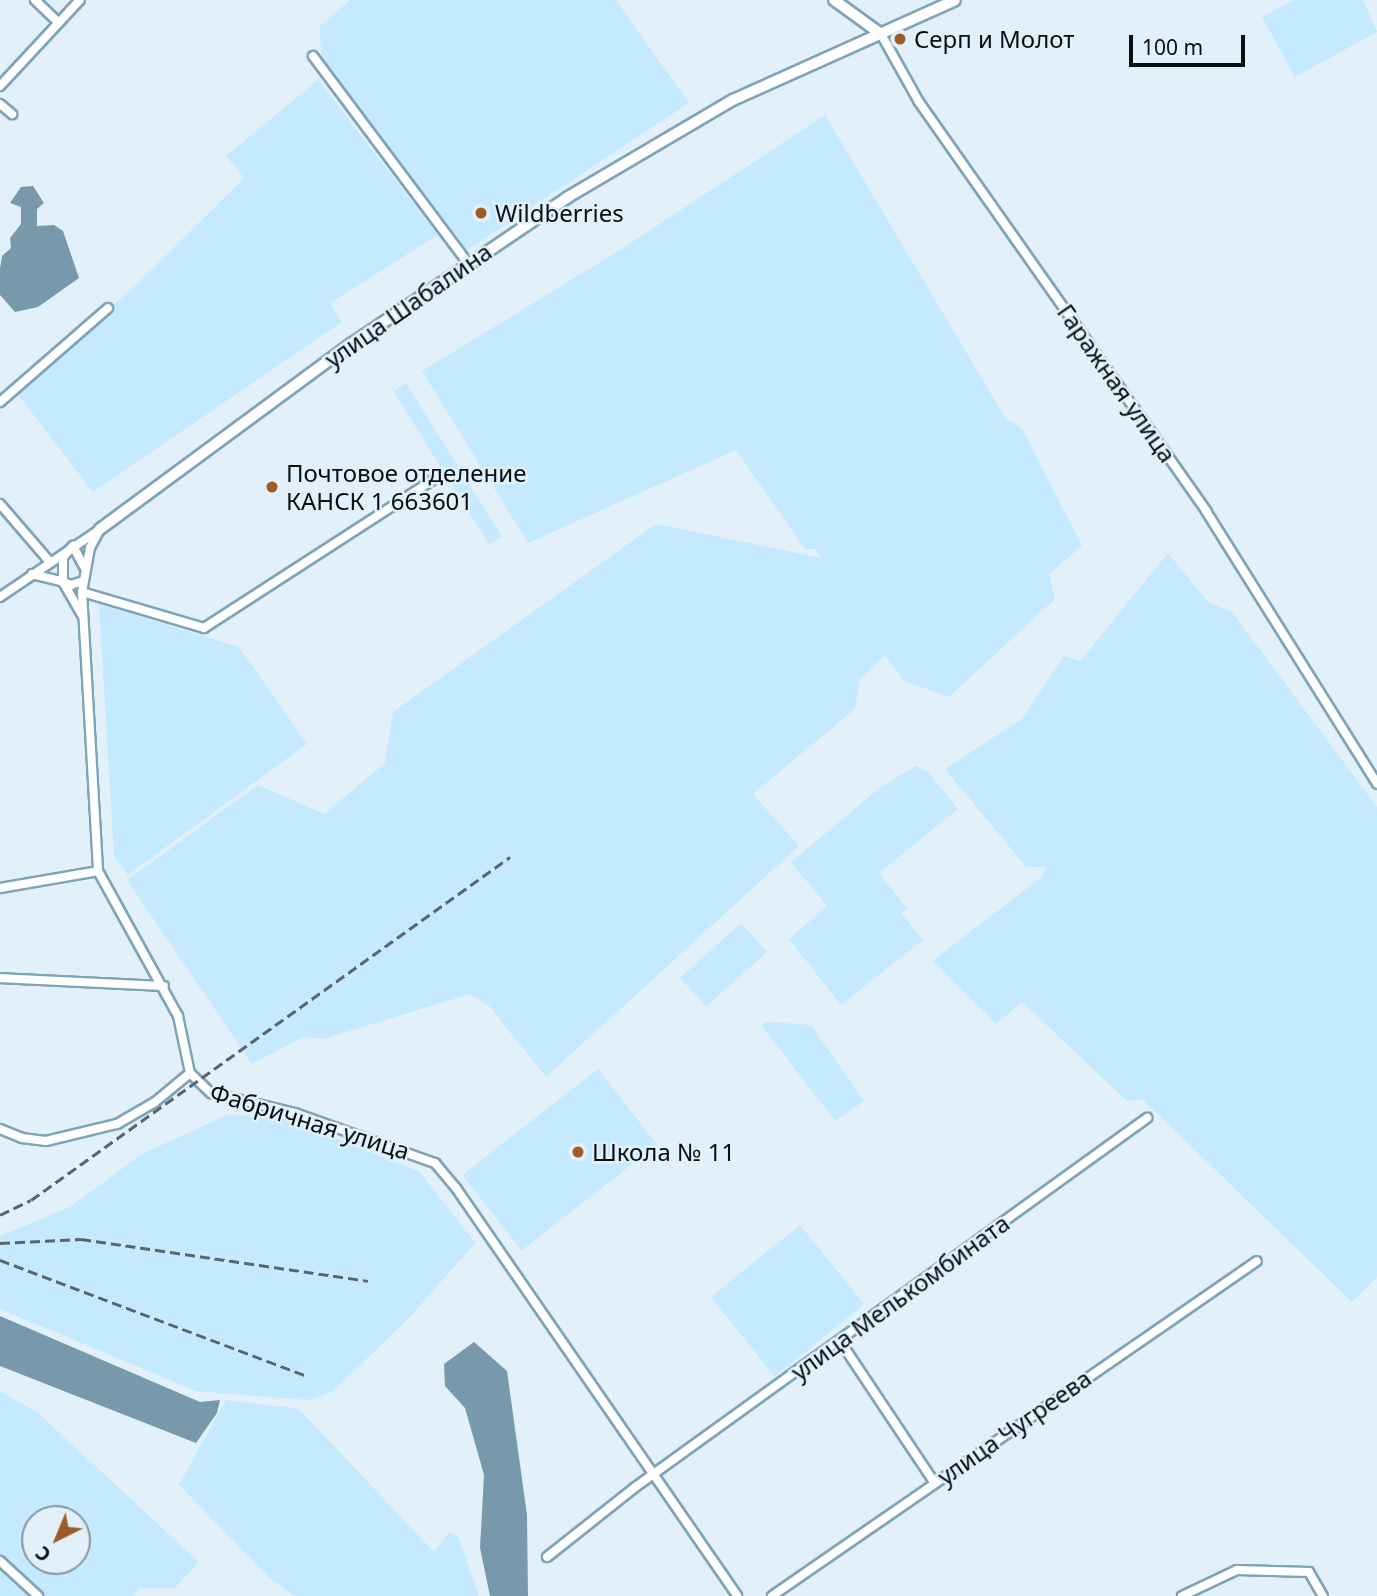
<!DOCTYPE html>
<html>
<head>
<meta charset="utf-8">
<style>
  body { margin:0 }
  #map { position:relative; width:1377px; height:1596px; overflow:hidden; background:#e2f1f9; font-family:"Noto Sans",sans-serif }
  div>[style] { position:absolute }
  .built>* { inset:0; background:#c5e9fe; transform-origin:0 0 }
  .water>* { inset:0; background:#7899ab }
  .roads { filter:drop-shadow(2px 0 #7fa3b7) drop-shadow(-2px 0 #7fa3b7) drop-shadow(0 2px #7fa3b7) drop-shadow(0 -2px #7fa3b7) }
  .minor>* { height:8px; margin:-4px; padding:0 4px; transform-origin:4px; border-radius:4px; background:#fff }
  .tertiary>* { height:10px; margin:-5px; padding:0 5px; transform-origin:5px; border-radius:5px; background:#fff }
  .rail>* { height:2.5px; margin-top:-1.25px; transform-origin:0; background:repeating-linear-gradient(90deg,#59656d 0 10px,transparent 0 15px) }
  .dots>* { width:19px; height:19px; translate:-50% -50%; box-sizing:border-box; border:4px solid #e2f1f9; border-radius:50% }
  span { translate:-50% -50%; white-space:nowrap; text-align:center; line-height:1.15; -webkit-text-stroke:5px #e2f1f9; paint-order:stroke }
  .poi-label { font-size:24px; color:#030e15 }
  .left { translate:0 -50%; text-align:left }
  .street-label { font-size:24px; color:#030e15 }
  .north { position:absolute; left:21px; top:1505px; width:70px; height:70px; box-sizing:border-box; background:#e2f1f9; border:2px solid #89969e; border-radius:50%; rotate:223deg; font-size:19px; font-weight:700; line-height:28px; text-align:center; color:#030e15 }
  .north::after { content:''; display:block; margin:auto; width:24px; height:32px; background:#9d5b27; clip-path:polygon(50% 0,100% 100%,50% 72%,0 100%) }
  .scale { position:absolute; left:1129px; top:35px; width:116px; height:32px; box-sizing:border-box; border:4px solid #030e15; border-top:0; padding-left:9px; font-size:21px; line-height:24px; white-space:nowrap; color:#030e15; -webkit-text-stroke:5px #e2f1f9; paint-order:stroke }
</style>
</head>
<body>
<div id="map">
  <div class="built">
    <i style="clip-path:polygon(350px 0,616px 0,689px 103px,467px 250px,321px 57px,320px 26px)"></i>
    <i style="clip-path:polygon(1294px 0,1363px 0,1377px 32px,1295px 77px,1262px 17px)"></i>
    <i style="clip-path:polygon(318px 80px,438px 235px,330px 303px,342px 322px,93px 492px,15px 391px,138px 283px,244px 178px,226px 156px)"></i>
    <i style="clip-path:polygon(825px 115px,1006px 419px,1022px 428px,1082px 546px,1049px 574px,1055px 599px,949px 697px,904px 681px,885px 656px,860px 680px,855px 709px,753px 794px,799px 846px,546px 1077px,489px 1006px,470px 994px,324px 1039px,303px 1037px,252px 1064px,127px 880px,258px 785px,324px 814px,385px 763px,393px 712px,656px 524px,821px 558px,816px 549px,805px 549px,736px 450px,528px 543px,422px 371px,620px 250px)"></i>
    <i style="left:406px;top:383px;width:181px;height:15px;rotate:58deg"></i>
    <i style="clip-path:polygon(1168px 553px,1208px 602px,1231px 611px,1377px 807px,1377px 1277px,1352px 1302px,1142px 1099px,1127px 1101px,1022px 1002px,996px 1024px,932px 961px,1042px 877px,1046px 867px,1026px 867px,945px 769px,1022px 719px,1064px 656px,1080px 661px)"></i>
    <i style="clip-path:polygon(99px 604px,239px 647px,307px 744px,128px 875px,114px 856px)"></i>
    <i style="clip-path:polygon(916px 766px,928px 772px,958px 809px,879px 873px,907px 909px,901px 913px,923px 940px,841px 1005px,789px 939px,827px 906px,791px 862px,882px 786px)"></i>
    <i style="left:741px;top:923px;width:39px;height:82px;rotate:48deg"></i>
    <i style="clip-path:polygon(766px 1022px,811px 1025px,864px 1101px,835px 1121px,762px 1026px)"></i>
    <i style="left:598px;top:1069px;width:96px;height:172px;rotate:52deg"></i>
    <i style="clip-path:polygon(227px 1115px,280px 1116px,420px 1172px,475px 1243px,410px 1317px,332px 1392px,307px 1400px,196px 1391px,0 1309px,0 1236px,70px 1207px,142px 1154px)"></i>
    <i style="left:800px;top:1225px;width:102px;height:115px;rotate:51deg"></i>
    <i style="clip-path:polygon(evenodd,0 1391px,38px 1413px,199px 1562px,175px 1588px,140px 1588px,133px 1596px,0 1596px,0 1391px,35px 1519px,77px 1519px,77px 1561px,35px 1561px,35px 1519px)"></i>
    <i style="clip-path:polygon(226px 1400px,299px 1409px,434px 1552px,449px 1532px,458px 1536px,479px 1596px,294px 1596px,267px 1576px,179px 1485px)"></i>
  </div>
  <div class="water">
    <i style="clip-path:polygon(33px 186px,44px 203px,37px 209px,37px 226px,54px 225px,63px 231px,79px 278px,38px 307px,15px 312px,0 295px,0 268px,2px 256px,11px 248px,10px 238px,21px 224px,21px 207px,10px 203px,21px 187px)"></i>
    <i style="clip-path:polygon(0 1316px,200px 1402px,220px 1400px,217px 1413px,196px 1443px,0 1366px)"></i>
    <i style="clip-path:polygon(474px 1342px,507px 1371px,527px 1515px,528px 1596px,490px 1596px,480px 1548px,484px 1475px,465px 1408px,445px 1386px,444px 1364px)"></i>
  </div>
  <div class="roads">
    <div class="minor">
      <i style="left:35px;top:0;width:32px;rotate:44deg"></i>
      <i style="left:881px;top:34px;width:78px;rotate:60.8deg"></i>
      <i style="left:919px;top:102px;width:500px;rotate:54.9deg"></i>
      <i style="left:1206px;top:511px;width:322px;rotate:57.9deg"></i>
      <i style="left:313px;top:56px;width:257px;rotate:53.2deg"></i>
      <i style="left:0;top:86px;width:117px;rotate:-47.1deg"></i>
      <i style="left:0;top:104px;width:16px;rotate:40deg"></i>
      <i style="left:0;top:402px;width:143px;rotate:-41deg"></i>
      <i style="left:0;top:504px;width:75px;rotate:49.3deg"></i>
      <i style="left:100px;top:529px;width:21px;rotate:118deg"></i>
      <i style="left:90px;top:548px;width:45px;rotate:100.3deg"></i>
      <i style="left:82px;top:592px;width:279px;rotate:86.7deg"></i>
      <i style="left:98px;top:871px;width:166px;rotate:61.1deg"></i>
      <i style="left:178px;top:1016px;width:58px;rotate:78.1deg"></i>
      <i style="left:190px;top:1073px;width:29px;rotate:44deg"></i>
      <i style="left:211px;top:1093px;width:86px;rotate:13.4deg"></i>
      <i style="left:295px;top:1113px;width:149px;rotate:19.7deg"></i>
      <i style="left:435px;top:1163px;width:33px;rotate:50deg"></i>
      <i style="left:456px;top:1188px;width:495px;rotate:55.4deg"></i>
      <i style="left:32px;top:574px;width:32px;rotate:14deg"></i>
      <i style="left:63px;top:582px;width:38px;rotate:60deg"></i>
      <i style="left:83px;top:581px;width:13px;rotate:162deg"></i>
      <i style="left:71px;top:585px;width:9px;rotate:-159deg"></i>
      <i style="left:63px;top:582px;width:25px;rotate:-90deg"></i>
      <i style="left:63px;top:557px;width:15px;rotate:-48deg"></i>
      <i style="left:73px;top:546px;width:24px;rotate:62deg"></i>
      <i style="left:82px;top:592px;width:127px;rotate:16.4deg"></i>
      <i style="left:204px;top:628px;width:274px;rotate:-32.9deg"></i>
      <i style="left:0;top:597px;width:120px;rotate:-34.1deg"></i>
      <i style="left:0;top:888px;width:99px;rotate:-9.8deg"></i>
      <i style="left:0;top:978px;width:164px;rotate:2.8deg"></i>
      <i style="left:0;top:1129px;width:24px;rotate:22deg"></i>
      <i style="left:22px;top:1138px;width:24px;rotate:7deg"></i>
      <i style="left:46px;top:1141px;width:73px;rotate:-13.5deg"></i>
      <i style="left:117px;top:1124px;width:44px;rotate:-30.1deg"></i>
      <i style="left:155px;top:1102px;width:45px;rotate:-39.6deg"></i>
      <i style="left:840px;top:1341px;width:169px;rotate:56.3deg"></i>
      <i style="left:547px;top:1557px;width:111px;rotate:-38.4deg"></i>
      <i style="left:634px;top:1488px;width:633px;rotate:-35.8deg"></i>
      <i style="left:0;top:1561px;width:52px;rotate:42.6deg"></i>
      <i style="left:772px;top:1596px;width:589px;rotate:-34.63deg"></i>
      <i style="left:1182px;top:1596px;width:61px;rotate:-25.3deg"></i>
      <i style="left:1237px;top:1570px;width:72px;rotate:1.6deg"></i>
      <i style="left:1309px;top:1572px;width:28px;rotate:60deg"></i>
    </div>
    <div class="tertiary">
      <i style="left:834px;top:0;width:58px;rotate:35.9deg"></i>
      <i style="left:100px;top:529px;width:312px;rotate:-36.4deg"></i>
      <i style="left:351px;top:344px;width:262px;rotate:-34.1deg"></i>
      <i style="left:568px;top:197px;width:191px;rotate:-30.5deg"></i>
      <i style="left:733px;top:100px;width:243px;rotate:-24.2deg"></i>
    </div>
  </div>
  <div class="rail">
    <i style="left:0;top:1215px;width:34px;rotate:-26deg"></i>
    <i style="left:31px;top:1200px;width:589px;rotate:-35.61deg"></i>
    <i style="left:0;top:1243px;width:81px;rotate:-2.8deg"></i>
    <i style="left:81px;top:1239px;width:290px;rotate:8.3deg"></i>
    <i style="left:0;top:1260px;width:326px;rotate:20.7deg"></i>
  </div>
  <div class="dots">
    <i style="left:900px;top:39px;background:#9d5b27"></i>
    <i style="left:481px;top:213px;background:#9d5b27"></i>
    <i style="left:272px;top:487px;background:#9d5b27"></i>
    <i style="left:578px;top:1152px;background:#9d5b27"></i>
  </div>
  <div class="poi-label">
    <span class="left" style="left:914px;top:39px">Серп и Молот</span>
    <span class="left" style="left:495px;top:213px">Wildberries</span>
    <span class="left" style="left:286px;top:487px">Почтовое отделение<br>КАНСК 1 663601</span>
    <span class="left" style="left:592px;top:1152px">Школа № 11</span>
  </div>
  <div class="street-label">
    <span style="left:408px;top:305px;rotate:-35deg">улица Шабалина</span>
    <span style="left:1117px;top:383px;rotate:55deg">Гаражная улица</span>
    <span style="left:310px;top:1121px;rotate:17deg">Фабричная улица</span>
    <span style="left:900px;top:1297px;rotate:-36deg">улица Мелькомбината</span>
    <span style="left:1014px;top:1427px;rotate:-35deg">улица Чугреева</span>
  </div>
  <div class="north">С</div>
  <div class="scale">100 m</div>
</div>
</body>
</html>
